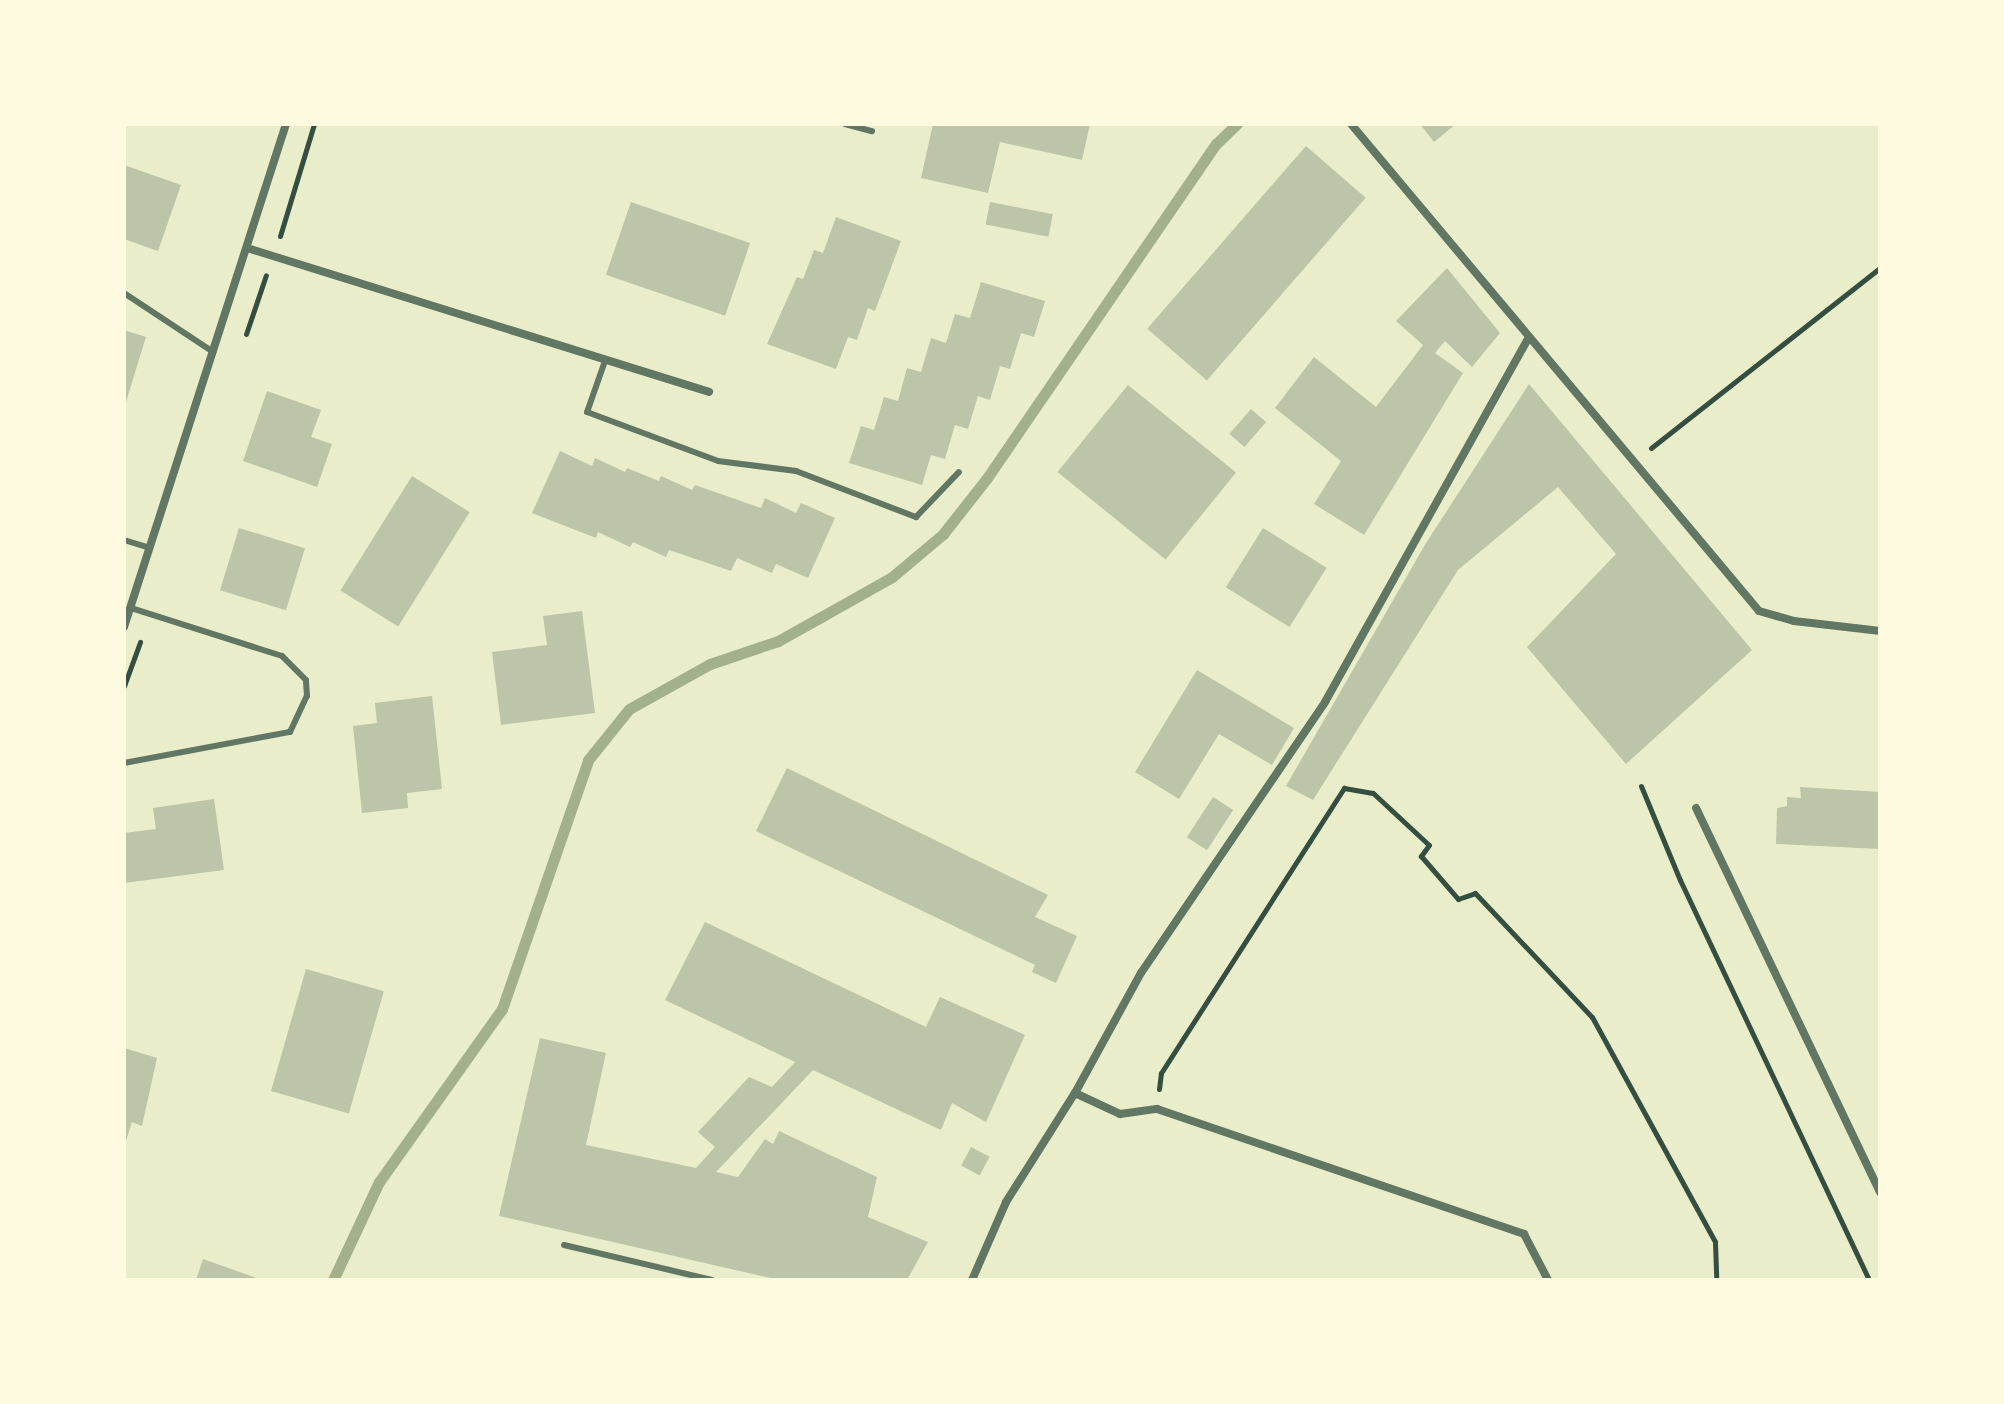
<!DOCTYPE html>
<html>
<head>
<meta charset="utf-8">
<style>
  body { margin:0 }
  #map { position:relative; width:2004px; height:1404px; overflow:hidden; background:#e9edc9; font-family:Montserrat,sans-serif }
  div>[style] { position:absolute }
  .stream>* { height:11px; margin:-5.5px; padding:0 5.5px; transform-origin:5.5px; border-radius:5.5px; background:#a3b18a }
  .building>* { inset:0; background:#bcc5a7; transform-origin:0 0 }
  .path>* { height:5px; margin:-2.5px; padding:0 2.5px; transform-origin:2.5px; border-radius:2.5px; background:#344e41 }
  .service>* { height:6px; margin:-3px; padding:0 3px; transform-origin:3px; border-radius:3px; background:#617663 }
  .minor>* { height:8px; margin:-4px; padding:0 4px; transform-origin:4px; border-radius:4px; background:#617663 }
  span { translate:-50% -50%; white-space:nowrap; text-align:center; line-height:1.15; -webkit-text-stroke:6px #fefae0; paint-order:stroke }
  .frame { position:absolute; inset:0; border:126px solid #fefae0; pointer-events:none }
</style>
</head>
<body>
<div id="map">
  <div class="stream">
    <i style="left:333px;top:1280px;width:108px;rotate:-64.9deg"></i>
    <i style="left:379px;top:1182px;width:212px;rotate:-54.6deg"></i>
    <i style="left:502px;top:1009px;width:263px;rotate:-70.9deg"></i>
    <i style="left:588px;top:760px;width:65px;rotate:-51.2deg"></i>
    <i style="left:629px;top:709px;width:93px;rotate:-29.1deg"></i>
    <i style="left:710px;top:664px;width:72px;rotate:-18.7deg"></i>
    <i style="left:778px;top:641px;width:49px;rotate:-29.2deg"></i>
    <i style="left:821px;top:617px;width:81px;rotate:-29.4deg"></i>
    <i style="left:892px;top:577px;width:67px;rotate:-40.1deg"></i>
    <i style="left:943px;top:534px;width:71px;rotate:-51.8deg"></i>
    <i style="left:987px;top:478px;width:405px;rotate:-55.6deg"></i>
    <i style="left:1216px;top:144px;width:29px;rotate:-44deg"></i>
  </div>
  <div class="building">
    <i style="clip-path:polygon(933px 124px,1090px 124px,1082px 160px,1000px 142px,988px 193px,921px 178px)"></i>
    <i style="clip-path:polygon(1420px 124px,1456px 124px,1434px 142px)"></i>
    <i style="left:1306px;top:146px;width:79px;height:242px;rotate:41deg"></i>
    <i style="clip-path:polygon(124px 165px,181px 185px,158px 251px,124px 239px)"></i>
    <i style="left:631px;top:202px;width:126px;height:77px;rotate:19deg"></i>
    <i style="left:990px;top:202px;width:64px;height:23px;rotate:11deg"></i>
    <i style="clip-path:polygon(836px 217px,901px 241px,875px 311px,868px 308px,857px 340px,848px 337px,836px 369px,767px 344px,797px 277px,803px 279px,814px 250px,823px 253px)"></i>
    <i style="clip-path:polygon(1447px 268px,1500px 333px,1472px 367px,1445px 341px,1435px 353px,1463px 373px,1364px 535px,1314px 504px,1341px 461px,1275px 408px,1314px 357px,1376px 407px,1423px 345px,1396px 321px)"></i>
    <i style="clip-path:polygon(981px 282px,1045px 301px,1034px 337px,1021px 333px,1010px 369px,1000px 366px,990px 400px,978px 396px,968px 429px,955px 425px,945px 459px,931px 455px,922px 485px,849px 463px,861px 426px,874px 430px,884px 397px,898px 401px,907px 368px,921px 372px,931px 338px,946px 343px,955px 314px,970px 318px)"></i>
    <i style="clip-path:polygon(124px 330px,146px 337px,125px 405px,124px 404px)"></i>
    <i style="clip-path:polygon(1529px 384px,1752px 650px,1626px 764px,1527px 647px,1616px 554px,1558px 487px,1458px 570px,1313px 800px,1286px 786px,1426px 543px)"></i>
    <i style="left:1128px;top:385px;width:139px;height:112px;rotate:39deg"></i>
    <i style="clip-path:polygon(267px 391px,321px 410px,311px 437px,332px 444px,317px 487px,243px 461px)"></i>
    <i style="left:1251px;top:409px;width:20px;height:33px;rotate:41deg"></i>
    <i style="clip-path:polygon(560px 451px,592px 466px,595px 458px,625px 472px,627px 468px,659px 481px,661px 476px,692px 490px,695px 485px,761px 508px,765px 498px,796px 513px,801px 503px,835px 518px,808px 578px,776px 564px,772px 573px,737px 558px,731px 571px,669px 550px,666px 557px,633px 542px,630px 547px,598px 532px,596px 538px,532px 513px)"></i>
    <i style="left:412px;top:476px;width:68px;height:135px;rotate:32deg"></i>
    <i style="left:239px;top:528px;width:69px;height:65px;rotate:17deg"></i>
    <i style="left:1263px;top:528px;width:75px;height:70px;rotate:32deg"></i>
    <i style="clip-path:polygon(582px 611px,595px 713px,501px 725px,492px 652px,547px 645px,543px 616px)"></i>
    <i style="clip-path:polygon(1197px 670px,1294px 728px,1272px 765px,1219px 734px,1179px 799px,1135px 772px)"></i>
    <i style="clip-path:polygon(432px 696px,442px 789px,407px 793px,408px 808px,362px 813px,353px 726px,377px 723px,375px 703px)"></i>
    <i style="clip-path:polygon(787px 768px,1048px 895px,1035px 917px,1077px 936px,1056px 983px,1032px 972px,1035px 965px,756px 831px)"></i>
    <i style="clip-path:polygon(1800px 787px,1880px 792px,1880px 849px,1776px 844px,1777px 808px,1787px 806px,1787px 797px,1801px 798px)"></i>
    <i style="left:1213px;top:797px;width:24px;height:48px;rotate:33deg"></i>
    <i style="clip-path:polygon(214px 799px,224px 870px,124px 883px,124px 833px,156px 829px,153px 808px)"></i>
    <i style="clip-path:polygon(705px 922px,926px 1027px,940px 997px,1025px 1035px,986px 1122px,952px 1103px,941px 1130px,813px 1070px,716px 1172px,738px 1177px,765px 1139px,773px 1144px,779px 1131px,877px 1177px,868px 1217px,928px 1242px,907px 1280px,779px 1280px,499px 1216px,540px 1038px,606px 1053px,586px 1145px,696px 1168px,715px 1147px,698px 1132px,749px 1077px,772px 1087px,795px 1062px,665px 1000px)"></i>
    <i style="left:306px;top:969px;width:81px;height:127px;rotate:16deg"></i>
    <i style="clip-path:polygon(124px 1048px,157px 1058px,142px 1126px,132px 1122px,125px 1144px)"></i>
    <i style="left:971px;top:1147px;width:21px;height:21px;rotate:28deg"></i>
    <i style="clip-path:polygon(203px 1259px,262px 1280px,196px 1280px)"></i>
  </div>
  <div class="path">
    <i style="left:280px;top:236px;width:117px;rotate:-73.1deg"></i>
    <i style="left:246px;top:334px;width:62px;rotate:-71.3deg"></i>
    <i style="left:1651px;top:448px;width:291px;rotate:-38.2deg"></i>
    <i style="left:124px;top:686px;width:47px;rotate:-70deg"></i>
    <i style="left:1641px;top:786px;width:102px;rotate:67.5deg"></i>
    <i style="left:1680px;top:880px;width:442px;rotate:64.7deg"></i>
    <i style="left:1159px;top:1089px;width:16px;rotate:-83deg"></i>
    <i style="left:1161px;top:1073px;width:339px;rotate:-57.3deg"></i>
    <i style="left:1344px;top:788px;width:29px;rotate:10deg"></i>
    <i style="left:1373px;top:793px;width:76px;rotate:42.9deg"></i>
    <i style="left:1429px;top:845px;width:14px;rotate:126deg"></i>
    <i style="left:1421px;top:856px;width:57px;rotate:49.3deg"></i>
    <i style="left:1458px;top:899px;width:18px;rotate:-19deg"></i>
    <i style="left:1475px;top:893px;width:170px;rotate:46.7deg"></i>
    <i style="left:1592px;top:1017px;width:256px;rotate:61.3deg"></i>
    <i style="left:1715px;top:1242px;width:38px;rotate:88deg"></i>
  </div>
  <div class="service">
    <i style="left:845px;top:124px;width:28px;rotate:15deg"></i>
    <i style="left:124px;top:293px;width:107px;rotate:33.5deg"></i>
    <i style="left:605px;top:361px;width:54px;rotate:109.4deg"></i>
    <i style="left:587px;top:412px;width:140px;rotate:20.5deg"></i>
    <i style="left:718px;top:461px;width:79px;rotate:7.3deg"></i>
    <i style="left:796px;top:471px;width:129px;rotate:21deg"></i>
    <i style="left:916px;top:517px;width:62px;rotate:-46.3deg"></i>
    <i style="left:124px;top:540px;width:27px;rotate:17deg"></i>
    <i style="left:124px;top:763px;width:169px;rotate:-10.6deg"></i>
    <i style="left:290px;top:732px;width:40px;rotate:-65deg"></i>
    <i style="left:307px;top:696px;width:16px;rotate:-94deg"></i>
    <i style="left:306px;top:680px;width:34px;rotate:-135deg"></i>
    <i style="left:282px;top:656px;width:158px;rotate:-162.4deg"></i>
    <i style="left:564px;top:1245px;width:152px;rotate:13.3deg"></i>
  </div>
  <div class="minor">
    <i style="left:1351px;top:124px;width:635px;rotate:50.04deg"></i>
    <i style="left:1759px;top:611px;width:36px;rotate:16deg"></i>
    <i style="left:1794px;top:621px;width:87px;rotate:6.6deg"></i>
    <i style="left:247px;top:248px;width:484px;rotate:17.3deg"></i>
    <i style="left:124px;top:627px;width:528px;rotate:-72.15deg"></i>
    <i style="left:1696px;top:808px;width:426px;rotate:64.4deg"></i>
    <i style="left:1075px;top:1093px;width:50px;rotate:25deg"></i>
    <i style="left:1120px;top:1114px;width:37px;rotate:-8deg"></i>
    <i style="left:1157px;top:1109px;width:388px;rotate:18.8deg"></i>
    <i style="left:1524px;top:1234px;width:52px;rotate:62.4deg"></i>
    <i style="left:972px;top:1280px;width:85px;rotate:-66.4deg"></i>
    <i style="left:1006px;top:1202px;width:129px;rotate:-57.7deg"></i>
    <i style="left:1075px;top:1093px;width:137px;rotate:-61.2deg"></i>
    <i style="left:1141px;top:973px;width:328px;rotate:-55.8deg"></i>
    <i style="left:1325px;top:702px;width:415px;rotate:-60.8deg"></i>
  </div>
  <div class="frame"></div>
</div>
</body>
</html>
